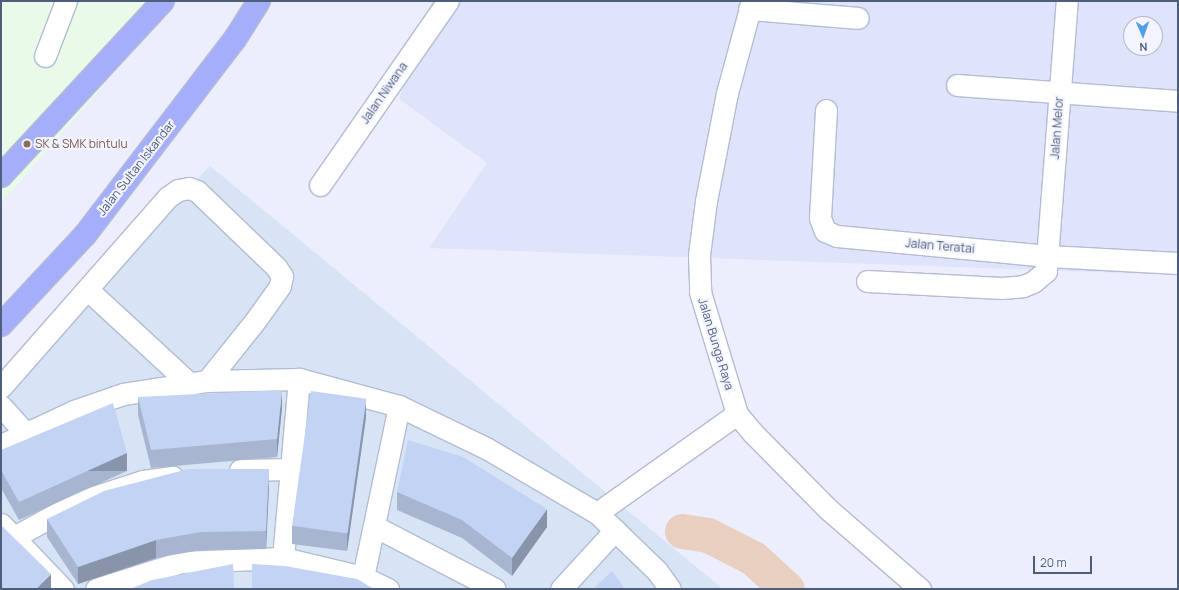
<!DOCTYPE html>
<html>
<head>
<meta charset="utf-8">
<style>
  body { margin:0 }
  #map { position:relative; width:1179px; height:590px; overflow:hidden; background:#eceefd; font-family:Manrope,sans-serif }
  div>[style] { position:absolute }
  .residential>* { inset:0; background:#e0e4fa }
  .commercial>* { inset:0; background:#d7e4f5 }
  .education>* { inset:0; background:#eafae8 }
  .river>* { height:35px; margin:-17.5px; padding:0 17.5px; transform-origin:17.5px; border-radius:17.5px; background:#e8cfbf }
  .roads { filter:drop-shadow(1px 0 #b3bcd3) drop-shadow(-1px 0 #b3bcd3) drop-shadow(0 1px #b3bcd3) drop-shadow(0 -1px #b3bcd3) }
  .minor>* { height:21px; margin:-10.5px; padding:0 10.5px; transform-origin:10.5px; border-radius:10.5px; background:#fff }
  .major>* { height:22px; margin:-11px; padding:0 11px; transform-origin:11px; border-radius:11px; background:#a5aefb }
  .wall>* { inset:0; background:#a8b5d1 }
  .shaded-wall>* { inset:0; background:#8894aa; transform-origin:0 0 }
  .building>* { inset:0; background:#c3d3f3; transform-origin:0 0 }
  .dots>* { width:11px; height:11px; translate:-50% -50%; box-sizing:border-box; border:2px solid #f3f4ff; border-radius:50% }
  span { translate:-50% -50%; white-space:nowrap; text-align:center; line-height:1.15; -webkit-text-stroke:4px #f3f4ff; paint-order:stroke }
  .street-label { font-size:12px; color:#4d5e7a }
  .education-label { font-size:12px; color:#785e54 }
  .left { translate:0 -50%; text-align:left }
  .frame { position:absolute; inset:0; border:2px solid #4d5e7a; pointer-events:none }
  .north { position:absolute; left:1123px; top:16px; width:40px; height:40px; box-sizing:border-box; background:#f3f4ff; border:1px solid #b1b8ca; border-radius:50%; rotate:178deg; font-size:11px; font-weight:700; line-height:16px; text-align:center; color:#4d5e7a }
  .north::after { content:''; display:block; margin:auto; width:14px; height:18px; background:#519ee7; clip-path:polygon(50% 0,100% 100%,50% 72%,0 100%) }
  .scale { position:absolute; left:1033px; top:556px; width:59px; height:18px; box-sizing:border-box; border:2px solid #4d5e7a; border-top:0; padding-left:5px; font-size:12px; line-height:14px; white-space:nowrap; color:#4d5e7a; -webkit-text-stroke:3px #f3f4ff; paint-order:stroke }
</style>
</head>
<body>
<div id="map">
  <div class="residential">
    <i style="clip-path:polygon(evenodd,432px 1px,1178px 1px,1178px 275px,429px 248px,487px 163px,399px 99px,432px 1px,1131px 24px,1155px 24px,1155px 48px,1131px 48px,1131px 24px)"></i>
  </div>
  <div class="commercial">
    <i style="clip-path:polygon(210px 166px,723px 589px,1px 589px,1px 376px)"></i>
  </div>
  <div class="education">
    <i style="clip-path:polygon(1px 1px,154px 1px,104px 85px,1px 203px)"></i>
  </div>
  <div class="river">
    <i style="left:682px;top:531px;width:26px;rotate:9deg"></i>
    <i style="left:708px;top:535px;width:51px;rotate:27.1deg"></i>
    <i style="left:753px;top:558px;width:46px;rotate:42.4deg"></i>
  </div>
  <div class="roads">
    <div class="minor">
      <i style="left:752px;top:1px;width:95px;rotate:105.2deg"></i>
      <i style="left:727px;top:93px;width:110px;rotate:101deg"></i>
      <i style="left:706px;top:201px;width:54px;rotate:97.4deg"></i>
      <i style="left:699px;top:255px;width:37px;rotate:88deg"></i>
      <i style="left:700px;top:292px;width:127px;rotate:73.1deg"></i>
      <i style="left:737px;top:414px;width:25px;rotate:50deg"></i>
      <i style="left:753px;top:433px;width:107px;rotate:45.4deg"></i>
      <i style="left:828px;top:509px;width:122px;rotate:41deg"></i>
      <i style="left:749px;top:9px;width:109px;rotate:4.7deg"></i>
      <i style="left:45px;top:56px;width:59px;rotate:-69.1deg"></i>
      <i style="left:957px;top:85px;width:222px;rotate:4.1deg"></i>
      <i style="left:826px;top:110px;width:108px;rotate:93.2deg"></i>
      <i style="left:820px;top:218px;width:14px;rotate:69deg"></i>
      <i style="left:825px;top:231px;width:13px;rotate:23deg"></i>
      <i style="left:837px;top:236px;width:212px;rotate:5.4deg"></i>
      <i style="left:1048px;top:256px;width:130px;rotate:3.1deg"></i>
      <i style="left:320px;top:185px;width:224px;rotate:-55.2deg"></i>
      <i style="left:867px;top:281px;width:135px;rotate:3deg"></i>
      <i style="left:1002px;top:288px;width:21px;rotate:-5deg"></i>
      <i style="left:1023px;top:286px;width:11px;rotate:-22deg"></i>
      <i style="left:1033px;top:282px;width:17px;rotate:-40deg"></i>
      <i style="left:1046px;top:271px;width:271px;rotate:-85.6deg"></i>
      <i style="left:88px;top:290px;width:139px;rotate:42.7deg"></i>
      <i style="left:1px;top:387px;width:253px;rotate:-48.7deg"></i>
      <i style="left:168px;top:197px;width:12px;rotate:-35deg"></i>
      <i style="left:178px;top:190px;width:11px;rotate:-10deg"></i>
      <i style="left:189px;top:188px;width:9px;rotate:21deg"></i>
      <i style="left:197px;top:191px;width:110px;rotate:43.9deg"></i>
      <i style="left:276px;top:267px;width:11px;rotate:56deg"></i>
      <i style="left:282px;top:276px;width:10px;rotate:101deg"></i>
      <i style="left:280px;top:286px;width:43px;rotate:125.5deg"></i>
      <i style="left:255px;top:321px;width:77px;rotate:128.7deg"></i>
      <i style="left:1px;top:406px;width:36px;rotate:48deg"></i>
      <i style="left:1px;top:445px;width:81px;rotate:-25deg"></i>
      <i style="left:74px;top:411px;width:52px;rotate:-19.1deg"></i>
      <i style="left:123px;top:394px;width:85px;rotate:-8.8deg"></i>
      <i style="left:207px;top:381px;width:92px;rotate:-1.2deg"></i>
      <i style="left:299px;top:379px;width:104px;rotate:15.1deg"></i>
      <i style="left:399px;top:406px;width:97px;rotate:25.8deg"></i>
      <i style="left:486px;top:448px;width:129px;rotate:30.4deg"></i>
      <i style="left:597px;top:513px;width:83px;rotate:44deg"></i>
      <i style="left:657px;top:571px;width:22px;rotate:54deg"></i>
      <i style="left:240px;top:470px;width:52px;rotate:-1.1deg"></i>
      <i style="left:597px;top:513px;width:171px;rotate:-35.3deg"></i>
      <i style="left:1px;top:524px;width:90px;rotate:46.4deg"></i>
      <i style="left:374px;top:526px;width:136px;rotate:27.5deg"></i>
      <i style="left:14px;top:537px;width:73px;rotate:-28.7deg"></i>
      <i style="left:78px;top:502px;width:68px;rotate:-17.9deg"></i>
      <i style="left:143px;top:481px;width:30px;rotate:-8deg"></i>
      <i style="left:283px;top:558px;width:180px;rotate:-84.9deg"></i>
      <i style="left:363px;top:577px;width:175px;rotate:-78.1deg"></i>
      <i style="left:96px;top:589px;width:89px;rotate:-17.6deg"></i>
      <i style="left:181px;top:562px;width:102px;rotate:-2.2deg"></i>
      <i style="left:283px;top:558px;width:82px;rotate:13.4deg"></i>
      <i style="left:363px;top:577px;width:28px;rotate:26deg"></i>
      <i style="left:561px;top:589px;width:80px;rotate:-47.5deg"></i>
    </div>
    <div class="major">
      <i style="left:1px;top:176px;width:238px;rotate:-47.2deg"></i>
      <i style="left:1px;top:325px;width:123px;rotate:-47deg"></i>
      <i style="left:85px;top:235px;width:247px;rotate:-52.6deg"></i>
      <i style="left:235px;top:39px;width:45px;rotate:-57.7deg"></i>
    </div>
  </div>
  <div class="wall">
    <i style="clip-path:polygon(138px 397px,282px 408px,277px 457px,151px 468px,138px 415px)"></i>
    <i style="clip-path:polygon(366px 417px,347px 551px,292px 544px,292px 526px)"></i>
    <i style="clip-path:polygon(1px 450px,127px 471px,19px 520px,1px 488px)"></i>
    <i style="clip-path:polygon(269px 487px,266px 549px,201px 550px,156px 558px,78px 584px,47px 537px,47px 519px)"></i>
    <i style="clip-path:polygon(397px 492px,547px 527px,512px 576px,462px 538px,397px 510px)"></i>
  </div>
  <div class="shaded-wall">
    <i style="clip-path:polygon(282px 390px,282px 408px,277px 457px,277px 439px)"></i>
    <i style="clip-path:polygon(366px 399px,366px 417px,347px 551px,347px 533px)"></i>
    <i style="left:127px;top:453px;width:18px;height:119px;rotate:90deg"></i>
    <i style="clip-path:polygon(269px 469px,269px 487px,266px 549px,266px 531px)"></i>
    <i style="clip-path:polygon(547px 509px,547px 527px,512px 576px,512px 558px)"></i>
    <i style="clip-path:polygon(156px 540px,156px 558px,78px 584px,78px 567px)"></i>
    <i style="clip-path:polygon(51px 574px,51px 589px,36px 589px)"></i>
  </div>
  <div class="building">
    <i style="clip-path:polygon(282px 390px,277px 439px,151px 450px,138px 397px)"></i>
    <i style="left:311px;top:391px;width:56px;height:136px;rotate:8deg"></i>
    <i style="clip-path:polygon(113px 403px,127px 453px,19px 502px,1px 470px,1px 450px)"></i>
    <i style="clip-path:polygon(408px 440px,463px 457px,547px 509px,512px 558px,462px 520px,397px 492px)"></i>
    <i style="clip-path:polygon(188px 469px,269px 469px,266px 531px,201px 532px,156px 540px,78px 567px,47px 519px,104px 491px)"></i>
    <i style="clip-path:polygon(1px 525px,51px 574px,36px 589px,1px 589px)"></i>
    <i style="clip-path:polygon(233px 564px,234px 589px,130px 589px,152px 580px)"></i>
    <i style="clip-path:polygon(252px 564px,285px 566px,357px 579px,374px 589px,252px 589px)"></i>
    <i style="clip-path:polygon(612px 571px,625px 589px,593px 589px)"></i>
  </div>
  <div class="dots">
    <i style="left:27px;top:144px;background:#8d6e63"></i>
  </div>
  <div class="street-label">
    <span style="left:384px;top:93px;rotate:-55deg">Jalan Niwana</span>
    <span style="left:1057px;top:128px;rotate:-86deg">Jalan Melor</span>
    <span style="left:136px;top:168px;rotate:-52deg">Jalan Sultan Iskandar</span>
    <span style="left:940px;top:246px;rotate:5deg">Jalan Teratai</span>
    <span style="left:716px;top:344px;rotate:73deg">Jalan Bunga Raya</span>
  </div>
  <div class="education-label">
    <span class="left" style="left:35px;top:144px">SK &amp; SMK bintulu</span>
  </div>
  <div class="frame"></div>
  <div class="north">N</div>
  <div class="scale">20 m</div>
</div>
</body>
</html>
